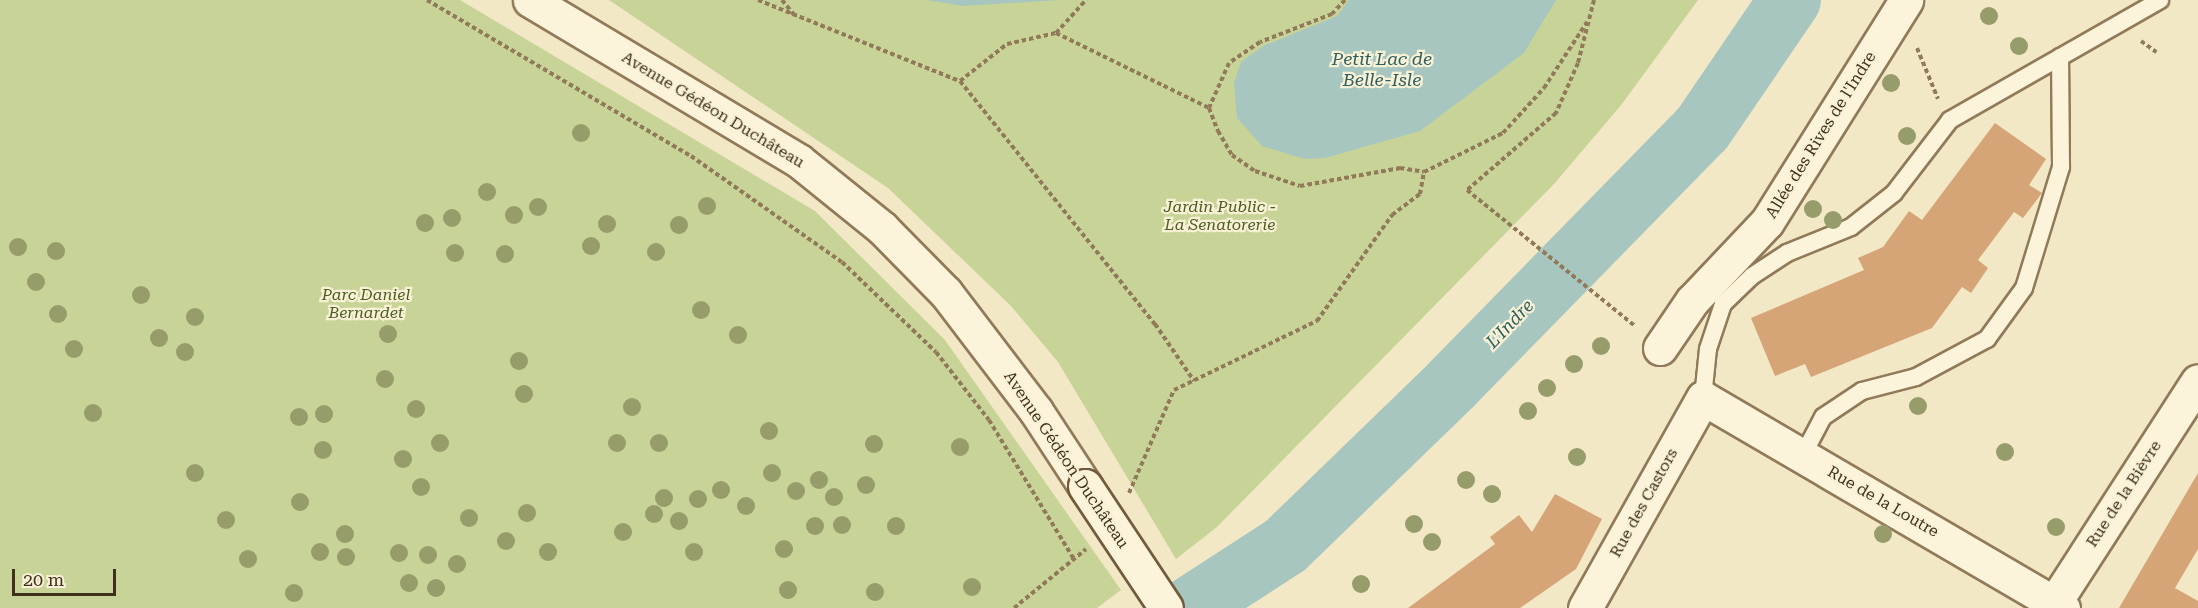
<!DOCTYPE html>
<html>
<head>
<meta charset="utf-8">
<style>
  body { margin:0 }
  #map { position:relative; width:2198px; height:608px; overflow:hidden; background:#f3e8c5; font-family:"Roboto Serif",serif }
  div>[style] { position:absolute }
  .green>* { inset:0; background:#c8d397 }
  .water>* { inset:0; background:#a7c6bf }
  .river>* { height:62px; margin:-31px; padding:0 31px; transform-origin:31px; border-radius:31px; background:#a7c6bf }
  .building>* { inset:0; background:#d5a477 }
  .path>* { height:4px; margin-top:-2px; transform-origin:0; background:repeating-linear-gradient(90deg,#907a59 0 4.5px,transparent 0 7.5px) }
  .roads { filter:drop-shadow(2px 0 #907a59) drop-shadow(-2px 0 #907a59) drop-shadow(0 2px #907a59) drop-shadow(0 -2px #907a59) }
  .lane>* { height:16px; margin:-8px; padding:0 8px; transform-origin:8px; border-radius:8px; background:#fcf4da }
  .street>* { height:33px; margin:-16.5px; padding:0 16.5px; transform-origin:16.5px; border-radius:16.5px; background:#fcf4da }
  .secondary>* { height:33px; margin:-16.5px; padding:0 16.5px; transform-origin:16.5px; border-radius:16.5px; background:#fcf4da }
  .bridges { filter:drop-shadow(2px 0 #725b3c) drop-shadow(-2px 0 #725b3c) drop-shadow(0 2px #725b3c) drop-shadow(0 -2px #725b3c) }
  .secondary-bridge>* { height:33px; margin:-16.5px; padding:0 16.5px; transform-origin:16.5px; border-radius:16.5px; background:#fcf4da }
  .trees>* { width:18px; height:18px; margin:-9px; border-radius:50%; background:#979c6b }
  span { translate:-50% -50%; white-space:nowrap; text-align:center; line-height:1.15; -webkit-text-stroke:4.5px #f9f1d6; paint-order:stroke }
  .street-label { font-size:16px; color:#3f301e }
  .park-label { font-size:16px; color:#4b5e22; font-style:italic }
  .water-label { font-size:18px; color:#2c6060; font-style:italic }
  .scale { position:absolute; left:12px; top:569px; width:104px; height:27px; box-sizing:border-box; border:3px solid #3f301e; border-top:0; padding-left:8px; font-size:18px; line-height:21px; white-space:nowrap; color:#3f301e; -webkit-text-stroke:4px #f9f1d6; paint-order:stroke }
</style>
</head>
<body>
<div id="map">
  <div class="green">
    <i style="clip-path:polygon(0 0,460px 0,815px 211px,945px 340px,1121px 590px,1097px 608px,0 608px)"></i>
    <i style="clip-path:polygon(609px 0,1698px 0,1622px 104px,1554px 184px,1217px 527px,1176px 559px,1058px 362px,1011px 306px,888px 188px)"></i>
  </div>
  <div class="water">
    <i style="clip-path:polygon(926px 0,1060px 0,963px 6px)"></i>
    <i style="clip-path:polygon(1349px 0,1556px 0,1524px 53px,1420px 131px,1325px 158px,1305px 159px,1262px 146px,1237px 118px,1234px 83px,1241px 62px,1263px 46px,1337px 16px)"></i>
  </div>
  <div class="river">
    <i style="left:1189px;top:608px;width:114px;rotate:-32.9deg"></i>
    <i style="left:1285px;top:546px;width:234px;rotate:-44.1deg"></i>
    <i style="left:1453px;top:383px;width:356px;rotate:-45.6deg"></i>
    <i style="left:1702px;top:129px;width:156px;rotate:-55.7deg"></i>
  </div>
  <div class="building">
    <i style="clip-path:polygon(1995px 123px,2046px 159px,2029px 185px,2042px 193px,2023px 218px,2014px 212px,1978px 260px,1988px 268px,1971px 293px,1962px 287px,1932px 328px,1811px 377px,1805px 364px,1775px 376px,1751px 318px,1864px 270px,1858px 258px,1883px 247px,1909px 211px,1922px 220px)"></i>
    <i style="clip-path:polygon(2198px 473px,2198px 549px,2175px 588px,2198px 601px,2198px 608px,2119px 608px)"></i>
    <i style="clip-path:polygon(1555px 494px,1602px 519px,1576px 569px,1520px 608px,1408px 608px,1495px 544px,1490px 537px,1519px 515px,1532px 532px)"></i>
  </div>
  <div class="path">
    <i style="left:427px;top:0;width:307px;rotate:30.6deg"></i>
    <i style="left:691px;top:156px;width:184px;rotate:35.1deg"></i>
    <i style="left:842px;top:262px;width:130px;rotate:43.8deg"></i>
    <i style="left:936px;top:352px;width:86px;rotate:52.1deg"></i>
    <i style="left:989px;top:420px;width:165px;rotate:58.6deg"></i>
    <i style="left:758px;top:0;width:218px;rotate:21.9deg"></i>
    <i style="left:960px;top:81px;width:312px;rotate:51.3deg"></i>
    <i style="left:1155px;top:324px;width:69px;rotate:55.6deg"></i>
    <i style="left:782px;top:0;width:19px;rotate:51deg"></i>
    <i style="left:1345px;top:0;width:19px;rotate:133deg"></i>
    <i style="left:1332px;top:14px;width:77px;rotate:158.7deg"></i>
    <i style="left:1260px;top:42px;width:37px;rotate:146deg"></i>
    <i style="left:1229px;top:63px;width:49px;rotate:114deg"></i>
    <i style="left:1209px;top:108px;width:25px;rotate:69deg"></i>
    <i style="left:1218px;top:131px;width:28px;rotate:60deg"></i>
    <i style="left:1232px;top:155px;width:28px;rotate:35deg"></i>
    <i style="left:1255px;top:171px;width:47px;rotate:18.4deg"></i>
    <i style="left:1300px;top:186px;width:102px;rotate:-10.2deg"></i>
    <i style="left:1400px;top:168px;width:24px;rotate:9deg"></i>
    <i style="left:1594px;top:0;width:65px;rotate:104.3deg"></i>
    <i style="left:1578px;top:63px;width:55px;rotate:113.7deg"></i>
    <i style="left:1556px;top:113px;width:118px;rotate:139.1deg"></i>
    <i style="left:1467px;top:190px;width:215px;rotate:39deg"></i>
    <i style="left:1056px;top:33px;width:170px;rotate:26.1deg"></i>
    <i style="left:2141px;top:41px;width:19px;rotate:36deg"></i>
    <i style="left:1917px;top:48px;width:55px;rotate:67.6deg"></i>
    <i style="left:960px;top:81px;width:60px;rotate:-38.2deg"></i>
    <i style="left:1007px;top:44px;width:50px;rotate:-12.7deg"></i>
    <i style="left:1056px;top:33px;width:45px;rotate:-47.7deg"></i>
    <i style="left:1129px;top:493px;width:112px;rotate:-66.4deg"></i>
    <i style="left:1174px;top:390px;width:159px;rotate:-25.8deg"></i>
    <i style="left:1317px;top:321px;width:130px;rotate:-54.7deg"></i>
    <i style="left:1392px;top:215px;width:35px;rotate:-37deg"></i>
    <i style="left:1420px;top:194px;width:22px;rotate:-80deg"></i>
    <i style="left:1424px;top:172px;width:88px;rotate:-26.3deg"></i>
    <i style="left:1503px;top:133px;width:61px;rotate:-47.7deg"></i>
    <i style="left:1544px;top:88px;width:79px;rotate:-56.9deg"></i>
    <i style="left:1014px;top:608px;width:93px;rotate:-39.3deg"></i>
  </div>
  <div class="roads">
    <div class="lane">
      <i style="left:1703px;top:398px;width:49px;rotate:-84.2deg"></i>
      <i style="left:1708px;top:349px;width:47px;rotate:-71.6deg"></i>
      <i style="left:1723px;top:304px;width:40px;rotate:-44deg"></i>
      <i style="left:1752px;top:276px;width:42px;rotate:-33.3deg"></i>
      <i style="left:1787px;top:253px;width:69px;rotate:-22.1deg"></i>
      <i style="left:1851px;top:227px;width:55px;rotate:-38.3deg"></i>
      <i style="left:1894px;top:193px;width:92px;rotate:-52.5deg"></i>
      <i style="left:1950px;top:120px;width:242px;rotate:-29.7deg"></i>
      <i style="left:1803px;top:455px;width:43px;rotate:-62.2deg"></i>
      <i style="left:1823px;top:417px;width:47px;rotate:-33.7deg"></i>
      <i style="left:1862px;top:391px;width:56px;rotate:-14.5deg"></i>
      <i style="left:1916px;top:377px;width:81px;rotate:-28.2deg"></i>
      <i style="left:1987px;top:339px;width:63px;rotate:-54deg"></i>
      <i style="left:2024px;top:288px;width:127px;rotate:-73deg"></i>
      <i style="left:2061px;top:167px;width:110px;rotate:-90.5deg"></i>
    </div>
    <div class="street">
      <i style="left:1660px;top:348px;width:57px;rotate:-55.8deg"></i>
      <i style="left:1692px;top:301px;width:109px;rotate:-46.5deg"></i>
      <i style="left:1767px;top:222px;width:262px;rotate:-57.9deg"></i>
      <i style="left:1585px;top:608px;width:241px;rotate:-60.7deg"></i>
      <i style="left:1703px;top:398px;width:417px;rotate:30.3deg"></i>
      <i style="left:2051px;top:608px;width:270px;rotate:-57.1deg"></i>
    </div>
    <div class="secondary">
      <i style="left:530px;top:0;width:313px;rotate:30.9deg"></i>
      <i style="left:799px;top:161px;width:107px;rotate:38.9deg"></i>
      <i style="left:882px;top:228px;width:91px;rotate:45.4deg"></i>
      <i style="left:946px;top:293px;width:148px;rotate:52.7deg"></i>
      <i style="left:1036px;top:411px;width:90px;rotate:56.8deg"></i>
    </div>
  </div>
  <div class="bridges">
    <div class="secondary-bridge">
      <i style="left:1085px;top:486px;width:146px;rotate:56.4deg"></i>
    </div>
  </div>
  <div class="trees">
    <i style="left:1989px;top:16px"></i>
    <i style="left:2019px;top:46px"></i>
    <i style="left:1891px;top:83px"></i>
    <i style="left:581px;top:133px"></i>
    <i style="left:1907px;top:136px"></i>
    <i style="left:487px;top:192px"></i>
    <i style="left:707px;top:206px"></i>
    <i style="left:538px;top:207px"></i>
    <i style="left:1813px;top:209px"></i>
    <i style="left:514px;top:215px"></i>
    <i style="left:452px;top:218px"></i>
    <i style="left:1833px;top:220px"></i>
    <i style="left:425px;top:223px"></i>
    <i style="left:607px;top:224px"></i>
    <i style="left:679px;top:225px"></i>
    <i style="left:591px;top:246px"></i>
    <i style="left:18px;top:247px"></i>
    <i style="left:56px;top:251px"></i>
    <i style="left:656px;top:252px"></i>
    <i style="left:455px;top:253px"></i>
    <i style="left:505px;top:254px"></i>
    <i style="left:36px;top:282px"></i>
    <i style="left:141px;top:295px"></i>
    <i style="left:701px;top:310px"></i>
    <i style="left:58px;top:314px"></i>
    <i style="left:195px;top:317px"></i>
    <i style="left:388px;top:334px"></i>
    <i style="left:738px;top:335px"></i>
    <i style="left:159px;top:338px"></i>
    <i style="left:1601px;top:346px"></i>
    <i style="left:74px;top:349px"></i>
    <i style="left:185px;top:352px"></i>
    <i style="left:519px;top:361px"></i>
    <i style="left:1574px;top:364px"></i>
    <i style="left:385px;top:379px"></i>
    <i style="left:1547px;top:388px"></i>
    <i style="left:524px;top:394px"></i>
    <i style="left:1918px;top:406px"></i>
    <i style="left:632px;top:407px"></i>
    <i style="left:416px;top:409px"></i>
    <i style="left:1528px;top:411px"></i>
    <i style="left:93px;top:413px"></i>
    <i style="left:324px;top:414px"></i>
    <i style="left:299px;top:417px"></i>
    <i style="left:769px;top:431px"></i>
    <i style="left:440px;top:443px"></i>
    <i style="left:617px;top:443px"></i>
    <i style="left:659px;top:443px"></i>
    <i style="left:874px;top:444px"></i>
    <i style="left:960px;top:447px"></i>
    <i style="left:323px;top:450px"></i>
    <i style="left:2005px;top:452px"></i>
    <i style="left:1577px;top:457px"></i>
    <i style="left:403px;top:459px"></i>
    <i style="left:195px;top:473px"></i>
    <i style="left:772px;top:473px"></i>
    <i style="left:819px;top:480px"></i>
    <i style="left:1466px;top:480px"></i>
    <i style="left:866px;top:485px"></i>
    <i style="left:421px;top:487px"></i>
    <i style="left:721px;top:490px"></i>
    <i style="left:796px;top:491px"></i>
    <i style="left:1492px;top:494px"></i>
    <i style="left:834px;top:497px"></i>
    <i style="left:664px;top:498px"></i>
    <i style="left:698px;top:499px"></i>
    <i style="left:300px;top:502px"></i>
    <i style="left:746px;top:506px"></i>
    <i style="left:527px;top:513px"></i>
    <i style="left:654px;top:514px"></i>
    <i style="left:469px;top:518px"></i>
    <i style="left:226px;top:520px"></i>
    <i style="left:679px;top:521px"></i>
    <i style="left:1414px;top:524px"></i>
    <i style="left:842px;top:525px"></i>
    <i style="left:815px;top:526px"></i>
    <i style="left:896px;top:526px"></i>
    <i style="left:2056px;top:527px"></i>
    <i style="left:623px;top:532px"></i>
    <i style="left:345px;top:534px"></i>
    <i style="left:1883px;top:534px"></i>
    <i style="left:506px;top:541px"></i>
    <i style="left:1432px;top:542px"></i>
    <i style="left:784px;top:549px"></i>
    <i style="left:320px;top:552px"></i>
    <i style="left:548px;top:552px"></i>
    <i style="left:694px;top:552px"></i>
    <i style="left:399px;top:553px"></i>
    <i style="left:428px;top:555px"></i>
    <i style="left:346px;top:557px"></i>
    <i style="left:248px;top:559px"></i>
    <i style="left:457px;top:564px"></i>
    <i style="left:409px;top:583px"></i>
    <i style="left:1361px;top:584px"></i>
    <i style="left:972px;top:587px"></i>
    <i style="left:436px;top:588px"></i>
    <i style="left:788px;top:590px"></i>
    <i style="left:875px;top:592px"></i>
    <i style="left:294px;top:593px"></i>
  </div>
  <div class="street-label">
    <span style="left:713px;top:110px;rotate:31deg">Avenue Gédéon Duchâteau</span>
    <span style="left:1821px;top:135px;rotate:-58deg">Allée des Rives de l'Indre</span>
    <span style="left:1066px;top:460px;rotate:56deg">Avenue Gédéon Duchâteau</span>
    <span style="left:2124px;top:494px;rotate:-57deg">Rue de la Bièvre</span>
    <span style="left:1883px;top:502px;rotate:30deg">Rue de la Loutre</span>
    <span style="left:1644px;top:503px;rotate:-61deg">Rue des Castors</span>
  </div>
  <div class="park-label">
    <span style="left:1220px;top:216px">Jardin Public -<br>La Senatorerie</span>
    <span style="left:366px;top:304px">Parc Daniel<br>Bernardet</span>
  </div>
  <div class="water-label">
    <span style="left:1382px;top:70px">Petit Lac de<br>Belle-Isle</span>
    <span style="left:1510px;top:324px;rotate:-46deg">L'Indre</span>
  </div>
  <div class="scale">20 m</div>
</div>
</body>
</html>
